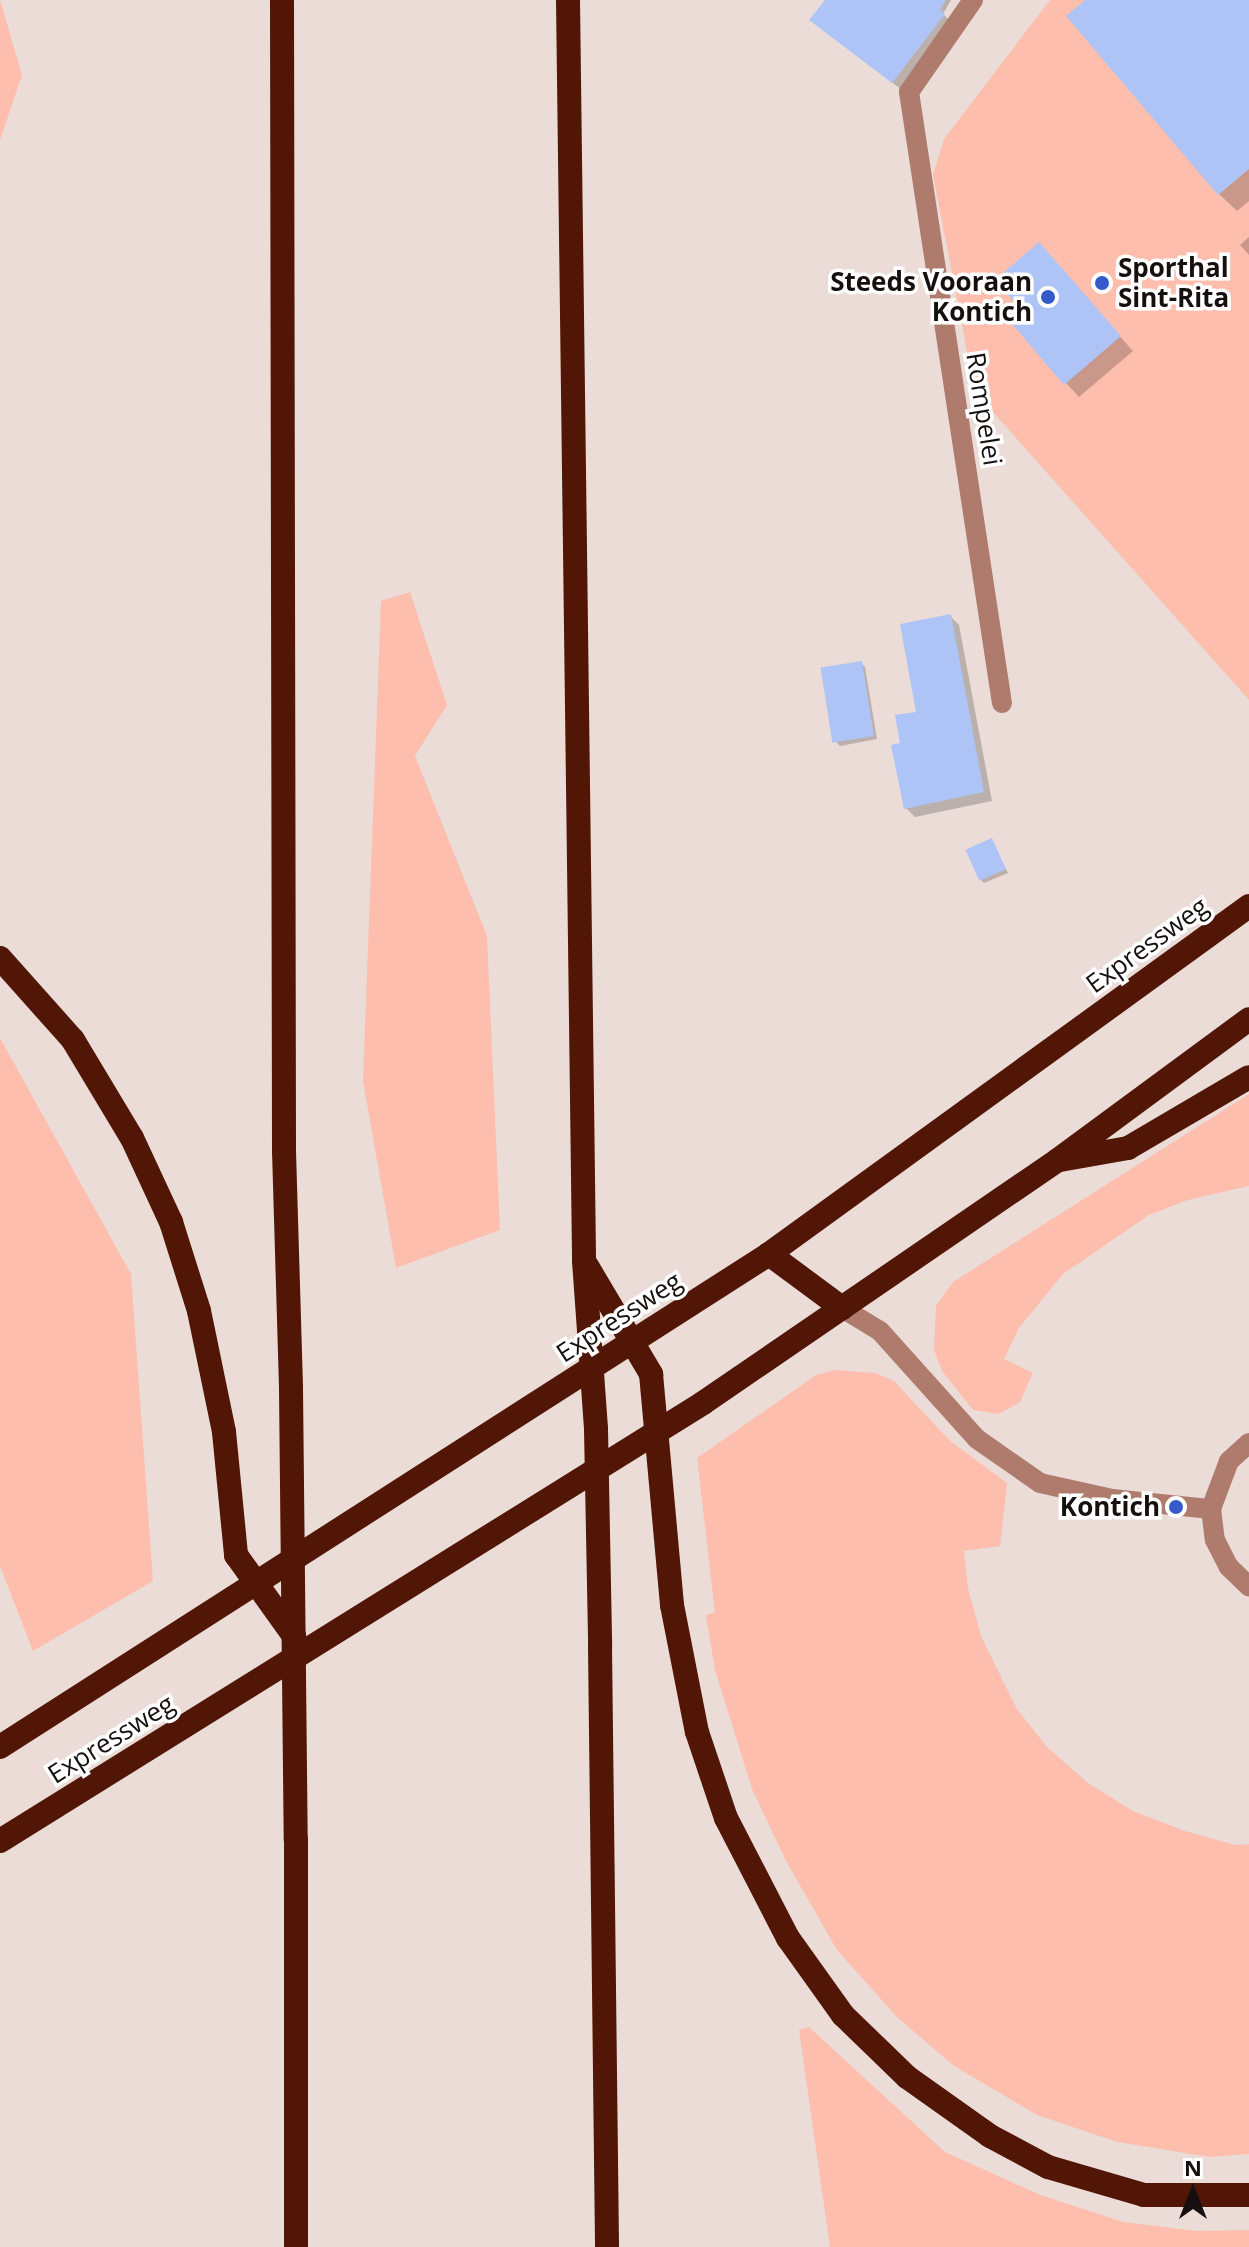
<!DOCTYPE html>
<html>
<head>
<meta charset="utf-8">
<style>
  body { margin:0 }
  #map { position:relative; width:1249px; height:2247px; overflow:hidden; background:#ebdcd8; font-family:"Open Sans",sans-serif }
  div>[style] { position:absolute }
  .green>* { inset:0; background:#fdbead }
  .shadow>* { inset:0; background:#0003 }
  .building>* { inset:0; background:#aec4f6; transform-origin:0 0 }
  .street>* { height:20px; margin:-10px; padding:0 10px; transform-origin:10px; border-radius:10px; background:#af7b6d }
  .highway>* { height:24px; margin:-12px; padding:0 12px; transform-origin:12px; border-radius:12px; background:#511605 }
  .highway-bridge>* { height:24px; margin:-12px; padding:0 12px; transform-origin:12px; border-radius:12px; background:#511605 }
  .dots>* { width:22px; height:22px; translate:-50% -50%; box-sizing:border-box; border:4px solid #fff; border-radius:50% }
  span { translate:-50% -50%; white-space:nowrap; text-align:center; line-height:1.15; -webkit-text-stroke:7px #fff; paint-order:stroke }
  .poi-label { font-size:26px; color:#15100f; font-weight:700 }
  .left { translate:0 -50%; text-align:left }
  .right { translate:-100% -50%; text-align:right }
  .street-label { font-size:26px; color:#15100f }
  .north { position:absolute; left:1153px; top:2151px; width:80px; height:80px; -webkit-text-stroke:6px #fff; paint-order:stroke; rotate:0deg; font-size:22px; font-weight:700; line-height:32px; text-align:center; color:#15100f }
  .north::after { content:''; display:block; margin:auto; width:28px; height:36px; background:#15100f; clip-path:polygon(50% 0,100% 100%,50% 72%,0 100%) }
</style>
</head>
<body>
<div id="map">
  <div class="green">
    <i style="clip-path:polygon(0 0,22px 75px,0 140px)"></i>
    <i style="clip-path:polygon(1050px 0,1249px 0,1249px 700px,975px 392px,933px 175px,944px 139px)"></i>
    <i style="clip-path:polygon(410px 592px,447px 705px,415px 756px,487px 936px,500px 1230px,396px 1268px,363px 1081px,381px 601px)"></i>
    <i style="clip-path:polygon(0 1038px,131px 1274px,153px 1581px,33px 1651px,0 1566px)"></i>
    <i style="clip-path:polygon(1249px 1094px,1249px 1186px,1188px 1200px,1149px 1215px,1063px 1274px,1019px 1328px,1004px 1359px,1033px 1373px,1020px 1402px,999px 1414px,973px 1410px,942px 1371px,934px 1350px,936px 1306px,953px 1282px)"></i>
    <i style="clip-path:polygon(835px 1370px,875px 1373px,894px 1381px,949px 1440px,1007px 1483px,1000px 1546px,964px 1551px,968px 1588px,981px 1636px,1002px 1679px,1017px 1709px,1047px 1747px,1088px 1783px,1133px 1811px,1185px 1831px,1235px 1845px,1249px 1844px,1249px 2154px,1210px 2157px,1117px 2142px,1037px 2115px,954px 2066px,897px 2017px,837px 1950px,786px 1861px,752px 1789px,715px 1670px,706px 1615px,715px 1612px,697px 1458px,816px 1375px)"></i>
    <i style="clip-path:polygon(809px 2027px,945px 2152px,1038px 2194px,1123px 2222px,1197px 2231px,1249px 2230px,1249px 2247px,830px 2247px,799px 2030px)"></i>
  </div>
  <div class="shadow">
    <i style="clip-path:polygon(827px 0,951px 0,943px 14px,953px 24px,902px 90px,811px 20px)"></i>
    <i style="clip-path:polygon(1088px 0,1249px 0,1249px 201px,1237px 211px,1219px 194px)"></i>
    <i style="clip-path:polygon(1249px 237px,1249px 255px,1240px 245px)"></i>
    <i style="clip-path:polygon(1052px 259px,1133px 351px,1079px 397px,1066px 383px,1028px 314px)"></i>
    <i style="clip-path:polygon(950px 616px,959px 625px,992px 801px,915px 817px,906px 808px,902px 744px,918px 714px)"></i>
    <i style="clip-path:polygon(861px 663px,865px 667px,877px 739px,840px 746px,836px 742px)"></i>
    <i style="clip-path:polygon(991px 840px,1008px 873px,984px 883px,980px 879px)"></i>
  </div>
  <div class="building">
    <i style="clip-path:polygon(825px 0,946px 0,940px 9px,945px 14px,892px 83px,809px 20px)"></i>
    <i style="clip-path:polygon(1085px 0,1249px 0,1249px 169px,1218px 195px,1066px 16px)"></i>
    <i style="clip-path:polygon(1039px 242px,1121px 336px,1064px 385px,1013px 325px,1025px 314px,995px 280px)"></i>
    <i style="clip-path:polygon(951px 614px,984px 792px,904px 809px,891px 745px,900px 743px,895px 715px,916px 712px,900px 624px)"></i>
    <i style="left:862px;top:661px;width:76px;height:42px;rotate:81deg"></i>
    <i style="left:992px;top:838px;width:34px;height:29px;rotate:66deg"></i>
  </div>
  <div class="street">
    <i style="left:973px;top:0;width:112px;rotate:124.8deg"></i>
    <i style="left:909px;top:92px;width:618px;rotate:81.35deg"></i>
    <i style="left:842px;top:1308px;width:44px;rotate:31.2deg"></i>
    <i style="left:880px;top:1331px;width:145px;rotate:48.1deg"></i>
    <i style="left:977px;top:1439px;width:77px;rotate:34.9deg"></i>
    <i style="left:1040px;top:1483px;width:74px;rotate:12.5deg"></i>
    <i style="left:1112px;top:1499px;width:100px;rotate:5.8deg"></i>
    <i style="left:1249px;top:1443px;width:27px;rotate:138deg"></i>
    <i style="left:1229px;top:1461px;width:51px;rotate:110.6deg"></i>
    <i style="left:1211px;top:1509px;width:31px;rotate:83deg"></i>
    <i style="left:1215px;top:1540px;width:30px;rotate:63deg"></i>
    <i style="left:1229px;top:1567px;width:28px;rotate:44deg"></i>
  </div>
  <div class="highway">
    <i style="left:282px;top:0;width:1151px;rotate:89.9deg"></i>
    <i style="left:284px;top:1151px;width:238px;rotate:88.3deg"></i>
    <i style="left:568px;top:0;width:1261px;rotate:89.27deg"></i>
    <i style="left:0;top:958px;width:110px;rotate:48.3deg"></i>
    <i style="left:73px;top:1040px;width:114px;rotate:59deg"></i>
    <i style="left:132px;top:1138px;width:93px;rotate:65.1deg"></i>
    <i style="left:171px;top:1222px;width:93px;rotate:72.5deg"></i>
    <i style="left:199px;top:1311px;width:124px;rotate:78.3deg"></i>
    <i style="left:224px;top:1432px;width:124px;rotate:84.4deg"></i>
    <i style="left:1060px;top:1160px;width:69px;rotate:-10deg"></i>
    <i style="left:1128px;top:1148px;width:140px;rotate:-30.4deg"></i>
    <i style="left:769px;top:1254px;width:91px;rotate:36.5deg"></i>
    <i style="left:672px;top:1605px;width:129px;rotate:78.9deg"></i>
    <i style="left:697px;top:1732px;width:91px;rotate:71.4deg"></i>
    <i style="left:726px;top:1818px;width:135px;rotate:62.7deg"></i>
    <i style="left:788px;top:1938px;width:95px;rotate:54.5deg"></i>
    <i style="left:843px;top:2015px;width:89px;rotate:44.1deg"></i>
    <i style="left:907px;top:2077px;width:102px;rotate:35.4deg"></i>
    <i style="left:990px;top:2136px;width:66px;rotate:28.1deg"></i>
    <i style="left:1048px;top:2167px;width:100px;rotate:16.3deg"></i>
    <i style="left:1144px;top:2195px;width:105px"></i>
    <i style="left:600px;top:1646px;width:601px;rotate:89.33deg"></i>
    <i style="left:0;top:1747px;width:913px;rotate:-32.66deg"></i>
    <i style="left:769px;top:1254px;width:593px;rotate:-35.94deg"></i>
    <i style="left:296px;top:1840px;width:407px;rotate:90deg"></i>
    <i style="left:0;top:1841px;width:828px;rotate:-31.92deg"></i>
    <i style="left:703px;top:1403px;width:430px;rotate:-34.4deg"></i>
    <i style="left:1058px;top:1160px;width:237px;rotate:-36.4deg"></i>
  </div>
  <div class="highway-bridge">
    <i style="left:584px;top:1261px;width:168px;rotate:85.9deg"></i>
    <i style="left:596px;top:1429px;width:217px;rotate:88.9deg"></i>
    <i style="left:587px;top:1266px;width:126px;rotate:59.3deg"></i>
    <i style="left:651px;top:1374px;width:232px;rotate:84.8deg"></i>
    <i style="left:291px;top:1389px;width:451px;rotate:89.4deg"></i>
    <i style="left:236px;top:1555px;width:100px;rotate:54.4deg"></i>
  </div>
  <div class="dots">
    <i style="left:1102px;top:283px;background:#355bcb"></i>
    <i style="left:1048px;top:297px;background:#355bcb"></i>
    <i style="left:1176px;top:1507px;background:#355bcb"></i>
  </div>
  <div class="poi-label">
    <span class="left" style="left:1118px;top:283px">Sporthal<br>Sint-Rita</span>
    <span class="right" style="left:1032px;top:297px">Steeds Vooraan<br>Kontich</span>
    <span class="right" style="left:1160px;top:1507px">Kontich</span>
  </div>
  <div class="street-label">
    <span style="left:984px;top:409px;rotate:81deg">Rompelei</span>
    <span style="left:1147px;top:945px;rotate:-36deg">Expressweg</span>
    <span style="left:619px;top:1317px;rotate:-33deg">Expressweg</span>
    <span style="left:111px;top:1739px;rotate:-32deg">Expressweg</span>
  </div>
  <div class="north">N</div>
</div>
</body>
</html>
